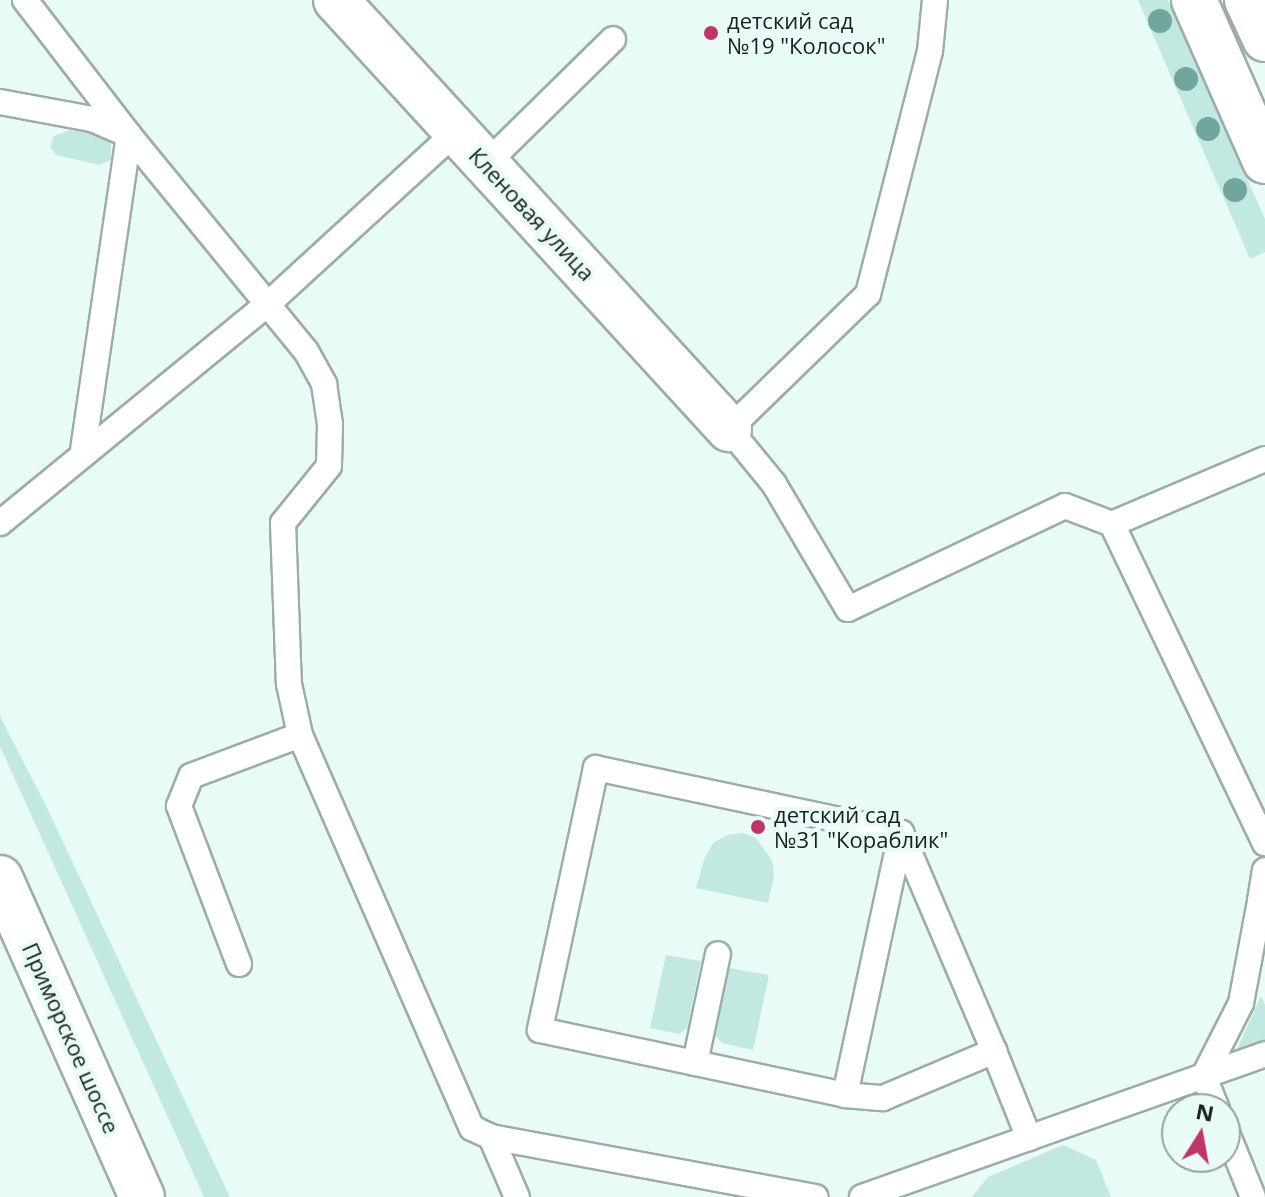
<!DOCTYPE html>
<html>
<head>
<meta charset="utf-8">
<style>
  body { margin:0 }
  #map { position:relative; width:1265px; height:1197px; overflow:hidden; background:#e9fbf7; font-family:"Open Sans",sans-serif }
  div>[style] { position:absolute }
  .green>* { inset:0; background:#c1e9e1 }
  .roads { filter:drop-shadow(2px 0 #9cada9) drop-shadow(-2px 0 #9cada9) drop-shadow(0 2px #9cada9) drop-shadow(0 -2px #9cada9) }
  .service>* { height:24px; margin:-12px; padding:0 12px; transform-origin:12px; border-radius:12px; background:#fff }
  .minor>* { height:44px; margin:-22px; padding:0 22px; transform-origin:22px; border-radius:22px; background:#fff }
  .secondary>* { height:44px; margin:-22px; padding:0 22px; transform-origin:22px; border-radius:22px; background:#fff }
  .primary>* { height:44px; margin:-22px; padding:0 22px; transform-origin:22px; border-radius:22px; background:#fff }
  .trees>* { width:24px; height:24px; margin:-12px; border-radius:50%; background:#71a69f }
  .dots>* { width:22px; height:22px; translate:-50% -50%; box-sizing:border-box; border:4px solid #e9fbf7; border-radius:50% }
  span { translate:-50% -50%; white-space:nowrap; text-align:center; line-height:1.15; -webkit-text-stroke:8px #e9fbf7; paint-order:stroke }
  .poi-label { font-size:22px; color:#181f1e }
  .left { translate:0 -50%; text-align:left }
  .street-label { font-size:22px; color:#181f1e }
  .north { position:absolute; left:1161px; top:1093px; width:80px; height:80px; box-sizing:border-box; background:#e9fbf7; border:2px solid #95a3a0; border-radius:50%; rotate:11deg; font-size:22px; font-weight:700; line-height:32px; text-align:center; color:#181f1e }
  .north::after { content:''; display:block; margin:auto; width:28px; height:36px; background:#c03468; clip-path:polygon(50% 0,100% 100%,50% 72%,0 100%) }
</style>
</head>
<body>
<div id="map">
  <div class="green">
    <i style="clip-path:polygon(1138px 0,1168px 0,1265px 219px,1265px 252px,1250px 259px)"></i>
    <i style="clip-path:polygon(69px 130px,91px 133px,111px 144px,111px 160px,99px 165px,56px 155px,50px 147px,54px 136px)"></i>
    <i style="clip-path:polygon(0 716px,48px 810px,230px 1197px,204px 1197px,0 746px)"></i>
    <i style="clip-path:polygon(742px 833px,755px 837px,772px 860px,774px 875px,768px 903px,696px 888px,704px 860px,713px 843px,727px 835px)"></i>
    <i style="clip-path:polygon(666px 955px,701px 961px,687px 1028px,679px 1034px,650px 1028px)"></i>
    <i style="clip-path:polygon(729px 968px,769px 975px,753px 1050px,722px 1043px,715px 1036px)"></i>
    <i style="clip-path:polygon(1261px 996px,1265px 1005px,1265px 1041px,1236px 1051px)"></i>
    <i style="clip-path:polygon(1063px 1145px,1096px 1160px,1111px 1197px,972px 1197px,988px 1177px)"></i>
  </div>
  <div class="roads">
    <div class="service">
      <i style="left:25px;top:0;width:170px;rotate:52.4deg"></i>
      <i style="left:129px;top:135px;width:279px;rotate:50.7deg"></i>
      <i style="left:306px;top:351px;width:38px;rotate:61deg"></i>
      <i style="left:324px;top:384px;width:40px;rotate:81.5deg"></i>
      <i style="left:330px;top:424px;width:42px;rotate:91.4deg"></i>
      <i style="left:329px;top:466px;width:73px;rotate:128.9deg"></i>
      <i style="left:283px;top:523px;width:161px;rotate:87.9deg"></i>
      <i style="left:289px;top:684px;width:52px;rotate:77.8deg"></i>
      <i style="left:300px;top:735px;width:429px;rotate:66.4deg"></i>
      <i style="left:472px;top:1128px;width:21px;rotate:25deg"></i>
      <i style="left:491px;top:1137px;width:330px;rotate:10.5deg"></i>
      <i style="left:935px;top:0;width:51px;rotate:95.6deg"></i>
      <i style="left:930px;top:51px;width:251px;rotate:104.3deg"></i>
      <i style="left:868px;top:294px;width:194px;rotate:135.8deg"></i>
      <i style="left:729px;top:429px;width:71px;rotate:50.7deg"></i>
      <i style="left:774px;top:484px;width:145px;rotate:59.4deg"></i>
      <i style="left:848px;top:609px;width:240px;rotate:-25.4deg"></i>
      <i style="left:1065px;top:506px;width:50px;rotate:21deg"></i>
      <i style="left:0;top:102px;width:94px;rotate:10.5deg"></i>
      <i style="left:92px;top:119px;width:40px;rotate:23.4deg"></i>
      <i style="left:129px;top:135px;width:324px;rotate:98.3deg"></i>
      <i style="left:486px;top:164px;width:178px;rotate:-44.5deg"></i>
      <i style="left:1265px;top:459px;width:166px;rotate:157deg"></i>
      <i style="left:1112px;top:524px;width:354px;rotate:64.4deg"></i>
      <i style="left:0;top:523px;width:346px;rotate:-39.3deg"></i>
      <i style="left:268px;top:304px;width:255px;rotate:-42.5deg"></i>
      <i style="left:1260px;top:901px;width:31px;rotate:-81deg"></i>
      <i style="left:239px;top:964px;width:169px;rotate:-110.8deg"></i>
      <i style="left:179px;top:806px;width:32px;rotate:-68deg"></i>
      <i style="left:191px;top:776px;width:116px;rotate:-20.6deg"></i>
      <i style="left:994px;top:1051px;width:237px;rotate:-113.1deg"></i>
      <i style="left:901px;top:833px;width:312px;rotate:-168deg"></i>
      <i style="left:596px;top:768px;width:268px;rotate:102.1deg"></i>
      <i style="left:540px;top:1030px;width:312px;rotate:12deg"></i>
      <i style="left:845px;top:1095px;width:38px;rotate:5deg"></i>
      <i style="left:883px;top:1098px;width:121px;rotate:-22.9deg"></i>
      <i style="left:994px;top:1051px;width:94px;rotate:68.1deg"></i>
      <i style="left:695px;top:1063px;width:111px;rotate:-78.1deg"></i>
      <i style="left:845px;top:1095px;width:268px;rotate:-77.9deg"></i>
      <i style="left:1217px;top:1109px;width:35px;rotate:-112deg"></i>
      <i style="left:1204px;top:1076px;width:82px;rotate:-63.1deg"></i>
      <i style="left:1241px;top:1003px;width:104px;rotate:-79.4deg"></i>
      <i style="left:1260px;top:901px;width:14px;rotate:69deg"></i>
      <i style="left:1225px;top:1128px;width:74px;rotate:67.9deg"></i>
      <i style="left:491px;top:1137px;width:65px;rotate:66.6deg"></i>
      <i style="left:862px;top:1197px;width:428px;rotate:-19.5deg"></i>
    </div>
    <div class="minor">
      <i style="left:336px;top:0;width:582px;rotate:47.51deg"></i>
    </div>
    <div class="secondary">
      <i style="left:1194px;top:0;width:176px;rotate:66.2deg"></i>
      <i style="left:1247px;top:0;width:43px;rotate:65.2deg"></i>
    </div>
    <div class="primary">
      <i style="left:0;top:878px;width:349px;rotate:66deg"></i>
    </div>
  </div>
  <div class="trees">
    <i style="left:1160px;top:21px"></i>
    <i style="left:1186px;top:79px"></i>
    <i style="left:1208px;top:129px"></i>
    <i style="left:1235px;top:190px"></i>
  </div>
  <div class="dots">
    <i style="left:711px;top:33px;background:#c03468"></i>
    <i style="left:758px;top:827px;background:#c03468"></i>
  </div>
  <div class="poi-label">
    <span class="left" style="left:727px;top:33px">детский сад<br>№19 "Колосок"</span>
    <span class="left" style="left:774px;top:827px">детский сад<br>№31 "Кораблик"</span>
  </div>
  <div class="street-label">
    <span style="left:532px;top:214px;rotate:47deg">Кленовая улица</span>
    <span style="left:71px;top:1038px;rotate:66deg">Приморское шоссе</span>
  </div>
  <div class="north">N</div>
</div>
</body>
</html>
